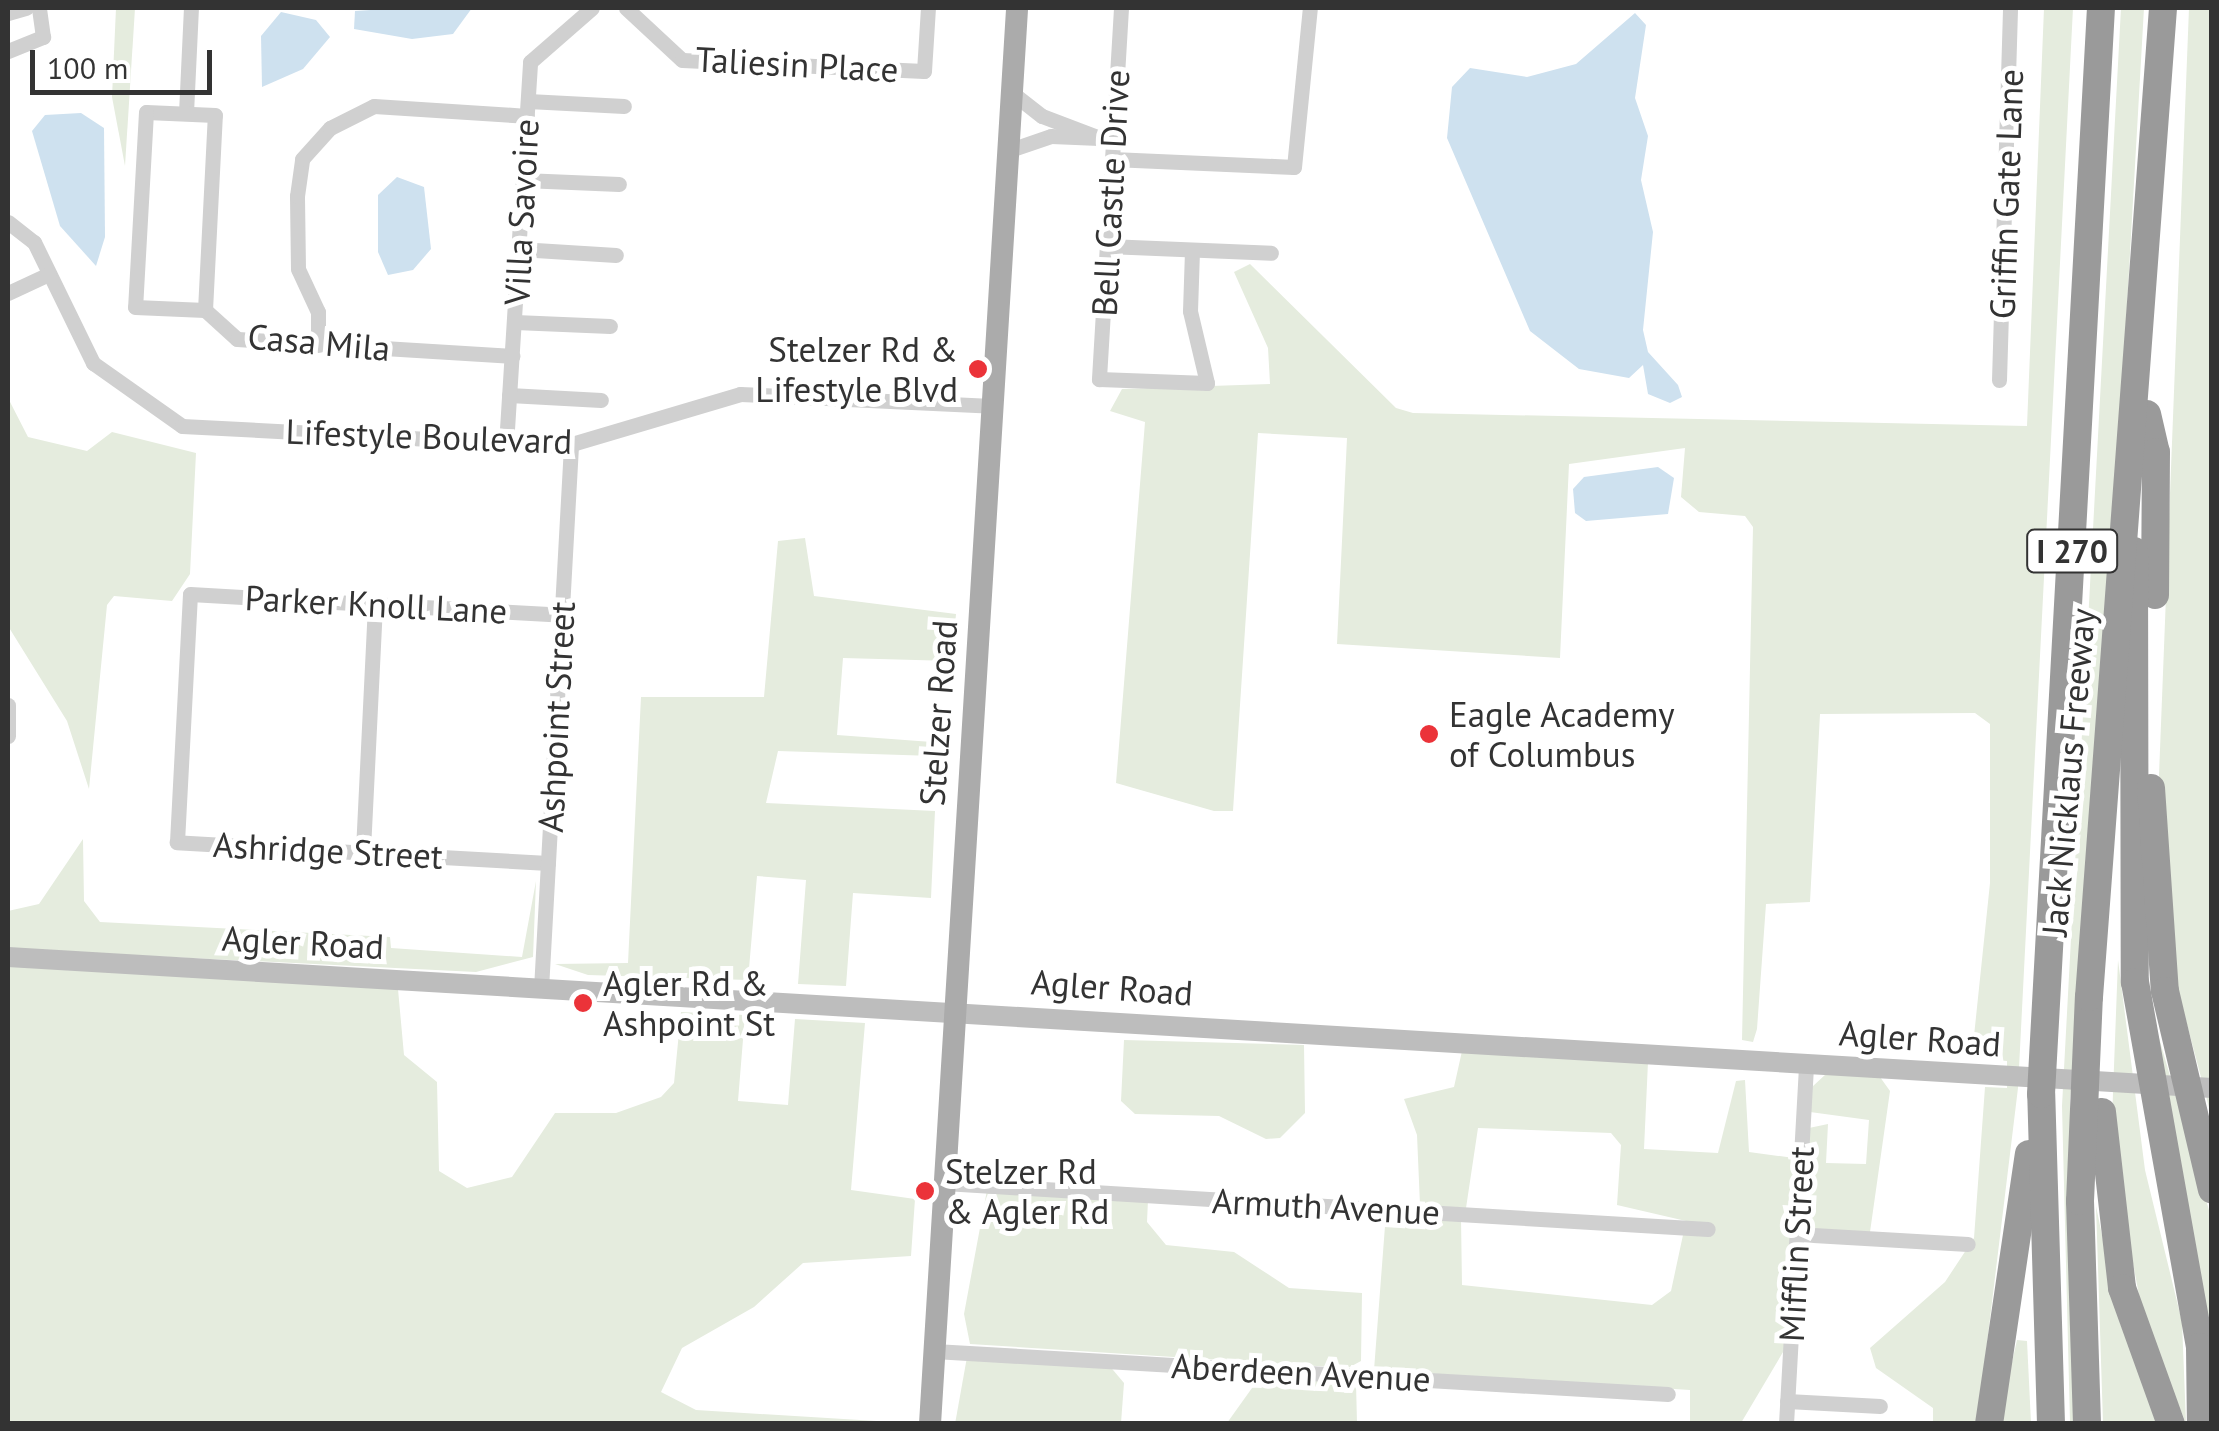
<!DOCTYPE html>
<html>
<head>
<meta charset="utf-8">
<style>
  body { margin:0 }
  #map { position:relative; width:2219px; height:1431px; overflow:hidden; background:#fff; font-family:"PT Sans",sans-serif }
  div>[style] { position:absolute }
  .green>* { inset:0; background:#e5ecde }
  .water>* { inset:0; background:#cee1ef }
  .minor>* { height:15px; margin:-7.5px; padding:0 7.5px; transform-origin:7.5px; border-radius:7.5px; background:#d0d0d0 }
  .secondary>* { height:20px; margin:-10px; padding:0 10px; transform-origin:10px; border-radius:10px; background:#bdbdbd }
  .primary>* { height:22px; margin:-11px; padding:0 11px; transform-origin:11px; border-radius:11px; background:#ababab }
  .motorway>* { height:28px; margin:-14px; padding:0 14px; transform-origin:14px; border-radius:14px; background:#9a9a9a }
  .dots>* { width:28px; height:28px; translate:-50% -50%; box-sizing:border-box; border:5px solid #fff; border-radius:50% }
  span { translate:-50% -50%; white-space:nowrap; text-align:center; line-height:1.15; -webkit-text-stroke:10px #fff; paint-order:stroke }
  .shield-label span { padding:2px 8px; background:#fff; border:2px solid; border-radius:8px; -webkit-text-stroke-width:0 }
  .shield-label { font-size:32px; color:#333; font-weight:700 }
  .street-label { font-size:35px; color:#333 }
  .poi-label { font-size:35px; color:#333 }
  .right { translate:-100% -50%; text-align:right }
  .left { translate:0 -50%; text-align:left }
  .frame { position:absolute; inset:0; border:10px solid #333; pointer-events:none }
  .scale { position:absolute; left:30px; top:50px; width:182px; height:45px; box-sizing:border-box; border:5px solid #333; border-top:0; padding-left:12px; font-size:30px; line-height:35px; white-space:nowrap; color:#333; -webkit-text-stroke:8px #fff; paint-order:stroke }
</style>
</head>
<body>
<div id="map">
  <div class="green">
    <i style="clip-path:polygon(116px 8px,135px 8px,125px 166px,112px 97px)"></i>
    <i style="clip-path:polygon(2044px 8px,2073px 8px,2018px 1088px,1979px 1409px,1975px 1423px,1933px 1423px,1933px 1408px,1876px 1368px,1870px 1348px,1945px 1282px,1974px 1238px,1985px 1087px,2007px 1088px,2007px 1061px,1984px 1059px,1974px 1036px,1990px 883px,1990px 724px,1975px 713px,1820px 714px,1810px 902px,1766px 904px,1757px 1029px,1753px 1042px,1742px 1040px,1753px 527px,1745px 516px,1699px 512px,1681px 497px,1685px 448px,1569px 464px,1560px 658px,1337px 644px,1347px 438px,1258px 433px,1233px 811px,1214px 811px,1116px 783px,1145px 422px,1110px 411px,1122px 389px,1270px 384px,1268px 348px,1234px 272px,1250px 264px,1396px 408px,1413px 413px,2027px 426px)"></i>
    <i style="clip-path:polygon(2121px 8px,2144px 8px,2095px 866px,2070px 1099px,2077px 1423px,2070px 1423px,2062px 1106px)"></i>
    <i style="clip-path:polygon(2189px 8px,2212px 8px,2211px 1115px,2166px 945px,2156px 852px)"></i>
    <i style="clip-path:polygon(8px 398px,28px 437px,87px 451px,112px 432px,196px 453px,190px 574px,172px 601px,114px 596px,107px 605px,89px 789px,67px 721px,8px 626px)"></i>
    <i style="clip-path:polygon(805px 538px,814px 596px,956px 614px,952px 661px,843px 658px,837px 735px,932px 742px,934px 756px,778px 751px,766px 803px,935px 811px,931px 898px,853px 893px,846px 986px,798px 984px,806px 880px,757px 876px,748px 980px,588px 975px,555px 964px,628px 963px,641px 697px,764px 697px,778px 541px)"></i>
    <i style="clip-path:polygon(83px 839px,84px 901px,100px 922px,390px 937px,391px 948px,522px 957px,536px 881px,533px 957px,476px 972px,8px 949px,8px 911px,39px 904px)"></i>
    <i style="clip-path:polygon(2118px 960px,2145px 1170px,2182px 1322px,2186px 1423px,2144px 1322px,2111px 1146px)"></i>
    <i style="clip-path:polygon(8px 961px,398px 989px,404px 1055px,437px 1082px,439px 1171px,467px 1188px,512px 1177px,555px 1113px,616px 1113px,661px 1097px,674px 1083px,681px 1012px,745px 1015px,738px 1101px,788px 1105px,795px 1019px,865px 1023px,851px 1190px,915px 1199px,911px 1256px,803px 1263px,754px 1307px,682px 1348px,661px 1392px,696px 1410px,909px 1423px,8px 1423px)"></i>
    <i style="clip-path:polygon(2150px 1007px,2211px 1217px,2211px 1343px)"></i>
    <i style="clip-path:polygon(1124px 1040px,1304px 1045px,1305px 1113px,1280px 1138px,1266px 1139px,1219px 1116px,1135px 1114px,1121px 1101px)"></i>
    <i style="clip-path:polygon(1462px 1051px,1648px 1062px,1644px 1149px,1718px 1153px,1736px 1081px,1745px 1080px,1749px 1152px,1794px 1158px,1786px 1347px,1741px 1423px,1690px 1423px,1690px 1390px,1374px 1370px,1386px 1213px,1461px 1218px,1462px 1285px,1652px 1305px,1671px 1291px,1686px 1221px,1617px 1205px,1621px 1145px,1611px 1133px,1478px 1128px,1466px 1208px,1420px 1205px,1417px 1135px,1404px 1099px,1454px 1087px)"></i>
    <i style="clip-path:polygon(1826px 1074px,1880px 1077px,1890px 1091px,1870px 1232px,1812px 1229px,1804px 1219px,1809px 1128px,1828px 1124px,1826px 1163px,1866px 1164px,1869px 1120px,1810px 1112px,1812px 1087px)"></i>
    <i style="clip-path:polygon(987px 1190px,1148px 1200px,1147px 1222px,1166px 1245px,1234px 1252px,1289px 1288px,1362px 1293px,1361px 1361px,1348px 1368px,970px 1344px,964px 1314px)"></i>
    <i style="clip-path:polygon(2096px 1206px,2120px 1323px,2159px 1423px,2103px 1423px)"></i>
    <i style="clip-path:polygon(2017px 1340px,2027px 1341px,2031px 1423px,1998px 1424px)"></i>
    <i style="clip-path:polygon(967px 1357px,1108px 1364px,1124px 1383px,1121px 1423px,955px 1424px)"></i>
    <i style="clip-path:polygon(1262px 1374px,1356px 1383px,1357px 1423px,1227px 1423px)"></i>
  </div>
  <div class="water">
    <i style="clip-path:polygon(402px 8px,472px 8px,453px 34px,412px 39px,354px 29px,355px 11px)"></i>
    <i style="clip-path:polygon(281px 12px,316px 20px,330px 37px,303px 69px,262px 87px,261px 36px)"></i>
    <i style="clip-path:polygon(1635px 13px,1646px 25px,1635px 98px,1648px 136px,1641px 180px,1653px 232px,1643px 330px,1648px 352px,1678px 385px,1682px 397px,1670px 403px,1648px 394px,1643px 365px,1629px 378px,1579px 369px,1530px 331px,1447px 138px,1452px 87px,1470px 68px,1527px 77px,1576px 64px)"></i>
    <i style="clip-path:polygon(81px 113px,104px 128px,105px 237px,96px 266px,60px 226px,32px 131px,45px 115px)"></i>
    <i style="clip-path:polygon(397px 177px,424px 187px,431px 249px,413px 270px,388px 275px,378px 252px,378px 195px)"></i>
    <i style="clip-path:polygon(1658px 467px,1674px 478px,1668px 514px,1586px 521px,1575px 513px,1573px 489px,1584px 477px)"></i>
  </div>
  <div class="minor">
    <i style="left:626px;top:8px;width:76px;rotate:42.9deg"></i>
    <i style="left:682px;top:60px;width:242px;rotate:2.6deg"></i>
    <i style="left:924px;top:71px;width:63px;rotate:-86.4deg"></i>
    <i style="left:1121px;top:8px;width:372px;rotate:93.4deg"></i>
    <i style="left:1099px;top:379px;width:108px;rotate:2.1deg"></i>
    <i style="left:1207px;top:383px;width:74px;rotate:-103.3deg"></i>
    <i style="left:1190px;top:311px;width:61px;rotate:-88.1deg"></i>
    <i style="left:8px;top:13px;width:19px;rotate:-16deg"></i>
    <i style="left:8px;top:51px;width:38px;rotate:-22deg"></i>
    <i style="left:43px;top:37px;width:29px;rotate:-98deg"></i>
    <i style="left:1011px;top:92px;width:39px;rotate:38deg"></i>
    <i style="left:1042px;top:116px;width:76px;rotate:20.8deg"></i>
    <i style="left:528px;top:101px;width:96px;rotate:3deg"></i>
    <i style="left:186px;top:113px;width:105px;rotate:-87.3deg"></i>
    <i style="left:1007px;top:151px;width:46px;rotate:-18.8deg"></i>
    <i style="left:1051px;top:136px;width:48px;rotate:2.4deg"></i>
    <i style="left:1112px;top:159px;width:182px;rotate:2.5deg"></i>
    <i style="left:1294px;top:167px;width:160px;rotate:-84.3deg"></i>
    <i style="left:523px;top:180px;width:96px;rotate:2.4deg"></i>
    <i style="left:8px;top:222px;width:33px;rotate:38deg"></i>
    <i style="left:34px;top:242px;width:135px;rotate:64deg"></i>
    <i style="left:93px;top:363px;width:109px;rotate:35.3deg"></i>
    <i style="left:182px;top:426px;width:384px;rotate:3deg"></i>
    <i style="left:565px;top:446px;width:183px;rotate:-16.5deg"></i>
    <i style="left:740px;top:394px;width:252px;rotate:2.7deg"></i>
    <i style="left:1107px;top:246px;width:164px;rotate:2.4deg"></i>
    <i style="left:519px;top:249px;width:97px;rotate:3.5deg"></i>
    <i style="left:8px;top:293px;width:45px;rotate:-24.9deg"></i>
    <i style="left:205px;top:310px;width:195px;rotate:-87.1deg"></i>
    <i style="left:215px;top:115px;width:69px;rotate:-177.5deg"></i>
    <i style="left:146px;top:112px;width:195px;rotate:93.2deg"></i>
    <i style="left:135px;top:307px;width:70px;rotate:2.5deg"></i>
    <i style="left:205px;top:310px;width:43px;rotate:42.2deg"></i>
    <i style="left:237px;top:339px;width:276px;rotate:3.5deg"></i>
    <i style="left:515px;top:322px;width:95px;rotate:2.4deg"></i>
    <i style="left:318px;top:345px;width:33px;rotate:-90deg"></i>
    <i style="left:318px;top:312px;width:47px;rotate:-114.9deg"></i>
    <i style="left:298px;top:269px;width:73px;rotate:-90.8deg"></i>
    <i style="left:297px;top:196px;width:37px;rotate:-82deg"></i>
    <i style="left:302px;top:159px;width:42px;rotate:-47.9deg"></i>
    <i style="left:330px;top:128px;width:49px;rotate:-26.6deg"></i>
    <i style="left:374px;top:106px;width:153px;rotate:3.7deg"></i>
    <i style="left:1999px;top:380px;width:372px;rotate:-88.3deg"></i>
    <i style="left:509px;top:395px;width:92px;rotate:3.1deg"></i>
    <i style="left:506px;top:445px;width:384px;rotate:-86.4deg"></i>
    <i style="left:530px;top:62px;width:82px;rotate:-41.1deg"></i>
    <i style="left:8px;top:705px;width:31px;rotate:90deg"></i>
    <i style="left:363px;top:850px;width:245px;rotate:-87.2deg"></i>
    <i style="left:548px;top:863px;width:372px;rotate:-176.8deg"></i>
    <i style="left:177px;top:842px;width:248px;rotate:-87deg"></i>
    <i style="left:190px;top:594px;width:373px;rotate:3.2deg"></i>
    <i style="left:541px;top:989px;width:545px;rotate:-86.84deg"></i>
    <i style="left:944px;top:1183px;width:765px;rotate:3.45deg"></i>
    <i style="left:1796px;top:1234px;width:172px;rotate:3.3deg"></i>
    <i style="left:934px;top:1351px;width:735px;rotate:3.35deg"></i>
    <i style="left:1787px;top:1401px;width:93px;rotate:3.1deg"></i>
    <i style="left:1786px;top:1424px;width:361px;rotate:-86.8deg"></i>
  </div>
  <div class="secondary">
    <i style="left:8px;top:957px;width:2208px;rotate:3.4deg"></i>
  </div>
  <div class="primary">
    <i style="left:930px;top:1424px;width:1419px;rotate:-86.48deg"></i>
  </div>
  <div class="motorway">
    <i style="left:2147px;top:414px;width:39px;rotate:77deg"></i>
    <i style="left:2156px;top:452px;width:143px;rotate:90.4deg"></i>
    <i style="left:2134px;top:551px;width:431px;rotate:89.9deg"></i>
    <i style="left:2135px;top:982px;width:371px;rotate:79.9deg"></i>
    <i style="left:2200px;top:1347px;width:77px;rotate:89.3deg"></i>
    <i style="left:2151px;top:788px;width:203px;rotate:86.1deg"></i>
    <i style="left:2165px;top:991px;width:204px;rotate:76.7deg"></i>
    <i style="left:2102px;top:1112px;width:177px;rotate:83.5deg"></i>
    <i style="left:2122px;top:1288px;width:145px;rotate:70.2deg"></i>
    <i style="left:1989px;top:1424px;width:273px;rotate:-81.6deg"></i>
    <i style="left:2051px;top:1424px;width:330px;rotate:-91.7deg"></i>
    <i style="left:2041px;top:1094px;width:1088px;rotate:-86.84deg"></i>
    <i style="left:2087px;top:1424px;width:223px;rotate:-91.8deg"></i>
    <i style="left:2080px;top:1201px;width:204px;rotate:-87.5deg"></i>
    <i style="left:2089px;top:997px;width:992px;rotate:-85.72deg"></i>
  </div>
  <div class="dots">
    <i style="left:978px;top:369px;background:#eb3339"></i>
    <i style="left:1429px;top:734px;background:#eb3339"></i>
    <i style="left:583px;top:1003px;background:#eb3339"></i>
    <i style="left:925px;top:1191px;background:#eb3339"></i>
  </div>
  <div class="shield-label">
    <span style="left:2072px;top:551px">I 270</span>
  </div>
  <div class="street-label">
    <span style="left:797px;top:64px;rotate:3deg">Taliesin Place</span>
    <span style="left:1110px;top:193px;rotate:-87deg">Bell Castle Drive</span>
    <span style="left:2006px;top:194px;rotate:-88deg">Griffin Gate Lane</span>
    <span style="left:521px;top:212px;rotate:-87deg">Villa Savoire</span>
    <span style="left:319px;top:342px;rotate:5deg">Casa Mila</span>
    <span style="left:429px;top:436px;rotate:2deg">Lifestyle Boulevard</span>
    <span style="left:376px;top:604px;rotate:3deg">Parker Knoll Lane</span>
    <span style="left:938px;top:713px;rotate:-86deg">Stelzer Road</span>
    <span style="left:556px;top:717px;rotate:-87deg">Ashpoint Street</span>
    <span style="left:2068px;top:772px;rotate:-85deg">Jack Nicklaus Freeway</span>
    <span style="left:328px;top:850px;rotate:3deg">Ashridge Street</span>
    <span style="left:303px;top:942px;rotate:3deg">Agler Road</span>
    <span style="left:1112px;top:987px;rotate:4deg">Agler Road</span>
    <span style="left:1920px;top:1038px;rotate:4deg">Agler Road</span>
    <span style="left:1326px;top:1206px;rotate:3deg">Armuth Avenue</span>
    <span style="left:1796px;top:1244px;rotate:-87deg">Mifflin Street</span>
    <span style="left:1301px;top:1372px;rotate:3deg">Aberdeen Avenue</span>
  </div>
  <div class="poi-label">
    <span class="right" style="left:958px;top:369px">Stelzer Rd &amp;<br>Lifestyle Blvd</span>
    <span class="left" style="left:1449px;top:734px">Eagle Academy<br>of Columbus</span>
    <span class="left" style="left:603px;top:1003px">Agler Rd &amp;<br>Ashpoint St</span>
    <span class="left" style="left:945px;top:1191px">Stelzer Rd<br>&amp; Agler Rd</span>
  </div>
  <div class="frame"></div>
  <div class="scale">100 m</div>
</div>
</body>
</html>
